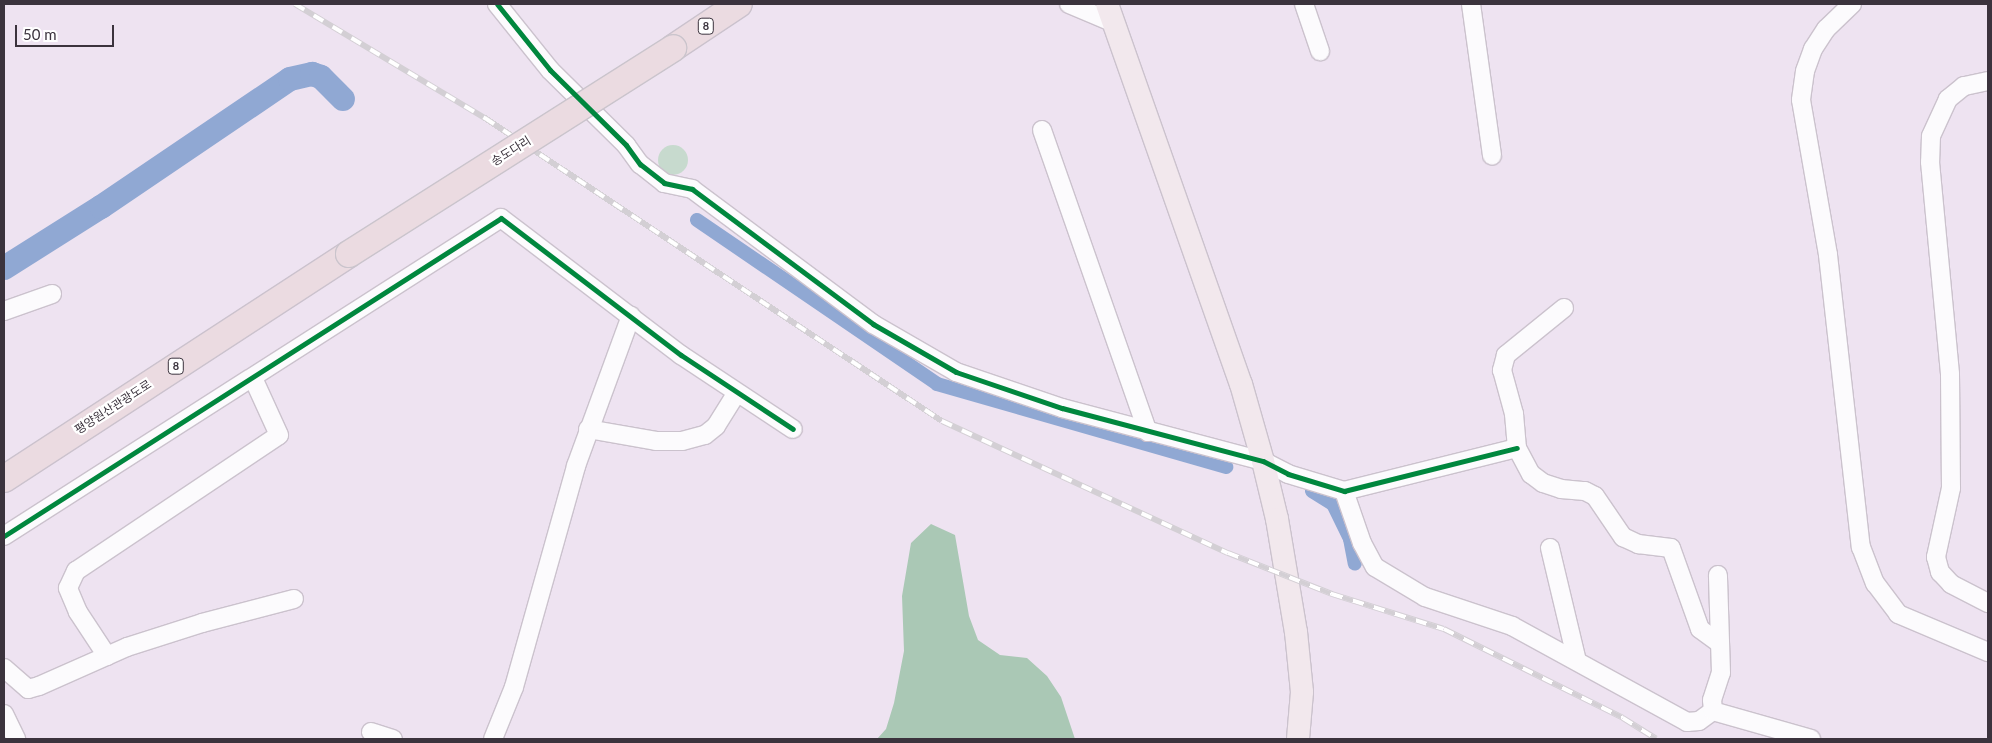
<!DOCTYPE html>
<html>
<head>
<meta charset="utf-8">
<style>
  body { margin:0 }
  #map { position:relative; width:1992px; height:743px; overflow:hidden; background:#eee3f1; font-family:Lato,"Noto Sans KR",sans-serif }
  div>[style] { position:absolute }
  .green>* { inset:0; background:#c7dace }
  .round { border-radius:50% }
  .forest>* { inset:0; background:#aac8b5 }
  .canal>* { height:14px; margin:-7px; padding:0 7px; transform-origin:7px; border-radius:7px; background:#90a8d3 }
  .river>* { height:24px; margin:-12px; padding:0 12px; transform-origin:12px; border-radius:12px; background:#90a8d3 }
  .roads { filter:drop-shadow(1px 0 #cbc2cd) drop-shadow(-1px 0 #cbc2cd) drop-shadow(0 1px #cbc2cd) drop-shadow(0 -1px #cbc2cd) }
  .minor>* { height:18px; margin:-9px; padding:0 9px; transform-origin:9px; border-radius:9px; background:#fcfbfd }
  .major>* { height:22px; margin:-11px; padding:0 11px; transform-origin:11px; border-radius:11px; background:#f2e8ed }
  .highway>* { height:26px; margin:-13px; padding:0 13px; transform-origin:13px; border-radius:13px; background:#ebdbe1 }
  .rail>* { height:5.5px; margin-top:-2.75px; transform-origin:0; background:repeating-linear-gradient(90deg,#fff 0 11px,#d3cfd4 0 22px); box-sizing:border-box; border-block:1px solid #d3cfd4 }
  .bridges { filter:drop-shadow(1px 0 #cac4cc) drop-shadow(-1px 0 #cac4cc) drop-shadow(0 1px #cac4cc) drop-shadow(0 -1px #cac4cc) }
  .highway-bridge>* { height:26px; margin:-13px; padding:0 13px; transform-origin:13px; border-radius:13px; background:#ebdbe1 }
  .cycleway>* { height:5px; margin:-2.5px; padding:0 2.5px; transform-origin:2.5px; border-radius:2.5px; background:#00873e }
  span { translate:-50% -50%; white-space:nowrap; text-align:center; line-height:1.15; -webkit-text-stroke:4.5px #fff; paint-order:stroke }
  .shield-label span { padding:1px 4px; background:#fff; border:1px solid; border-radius:4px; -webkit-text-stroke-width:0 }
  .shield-label { font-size:11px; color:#3b333d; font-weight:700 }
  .street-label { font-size:12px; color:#3b333d }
  .frame { position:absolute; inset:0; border:5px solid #3b333d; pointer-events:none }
  .scale { position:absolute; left:15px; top:25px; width:99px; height:22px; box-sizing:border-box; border:2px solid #3b333d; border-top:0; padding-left:6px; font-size:15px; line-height:18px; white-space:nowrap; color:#3b333d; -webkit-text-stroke:4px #fff; paint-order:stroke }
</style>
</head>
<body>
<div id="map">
  <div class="green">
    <i class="round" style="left:658px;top:145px;width:30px;height:30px"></i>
  </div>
  <div class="forest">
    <i style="clip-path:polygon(931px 524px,955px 535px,969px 616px,978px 640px,1000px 655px,1027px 658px,1047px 676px,1061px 697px,1075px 739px,877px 739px,886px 729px,894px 703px,904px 651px,902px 596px,911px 543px)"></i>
  </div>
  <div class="canal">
    <i style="left:697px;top:220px;width:291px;rotate:34.3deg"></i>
    <i style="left:937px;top:384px;width:301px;rotate:16deg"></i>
    <i style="left:1312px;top:491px;width:25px;rotate:32deg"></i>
    <i style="left:1333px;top:504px;width:39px;rotate:64deg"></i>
    <i style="left:1350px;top:539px;width:25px;rotate:79deg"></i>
  </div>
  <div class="river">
    <i style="left:4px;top:268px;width:115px;rotate:-32.2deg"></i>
    <i style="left:101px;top:207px;width:228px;rotate:-34.1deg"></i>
    <i style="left:290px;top:79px;width:23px;rotate:-13deg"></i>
    <i style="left:312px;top:74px;width:9px;rotate:18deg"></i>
    <i style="left:321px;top:77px;width:31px;rotate:45deg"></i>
  </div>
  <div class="roads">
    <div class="minor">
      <i style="left:497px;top:4px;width:85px;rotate:51.2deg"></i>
      <i style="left:550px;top:70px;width:107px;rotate:44.6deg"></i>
      <i style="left:626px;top:145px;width:24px;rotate:54deg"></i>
      <i style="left:640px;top:164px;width:31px;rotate:38deg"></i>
      <i style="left:664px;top:183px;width:29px;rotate:12deg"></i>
      <i style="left:692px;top:189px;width:226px;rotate:36.7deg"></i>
      <i style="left:873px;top:324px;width:96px;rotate:30deg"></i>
      <i style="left:956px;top:372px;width:112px;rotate:18.8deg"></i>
      <i style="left:1062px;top:408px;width:208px;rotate:14.8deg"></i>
      <i style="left:1263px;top:461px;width:28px;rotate:27deg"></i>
      <i style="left:1288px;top:474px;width:59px;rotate:16.9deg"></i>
      <i style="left:1344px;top:491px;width:178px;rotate:-14deg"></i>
      <i style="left:1069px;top:4px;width:49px;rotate:22.9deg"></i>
      <i style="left:1304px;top:4px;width:50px;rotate:71.2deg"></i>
      <i style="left:1471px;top:4px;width:153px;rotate:82.1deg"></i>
      <i style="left:1852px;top:4px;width:36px;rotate:136deg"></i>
      <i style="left:1826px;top:29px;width:24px;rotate:123deg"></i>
      <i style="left:1813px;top:49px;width:23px;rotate:110deg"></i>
      <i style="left:1805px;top:71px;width:29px;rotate:98deg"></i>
      <i style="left:1801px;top:100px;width:157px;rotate:80.1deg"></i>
      <i style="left:1828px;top:255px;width:294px;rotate:83.6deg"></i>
      <i style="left:1861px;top:547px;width:39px;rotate:69deg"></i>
      <i style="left:1875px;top:583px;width:39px;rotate:53deg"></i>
      <i style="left:1898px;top:614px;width:98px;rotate:22.9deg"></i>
      <i style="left:1988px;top:81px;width:25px;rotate:168deg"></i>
      <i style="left:1964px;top:86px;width:21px;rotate:141deg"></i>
      <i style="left:1948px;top:99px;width:41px;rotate:114.7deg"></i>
      <i style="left:1931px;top:136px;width:26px;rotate:92deg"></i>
      <i style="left:1930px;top:162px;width:213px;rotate:84.6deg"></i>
      <i style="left:1950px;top:374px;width:114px;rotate:89.5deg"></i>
      <i style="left:1951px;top:488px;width:71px;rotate:102.3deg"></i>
      <i style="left:1936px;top:557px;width:16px;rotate:75deg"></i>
      <i style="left:1940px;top:572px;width:16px;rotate:47deg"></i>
      <i style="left:1951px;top:584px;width:42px;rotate:27.2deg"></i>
      <i style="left:1042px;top:130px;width:320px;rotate:70.7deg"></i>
      <i style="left:1564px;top:308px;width:75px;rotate:141deg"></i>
      <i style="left:1506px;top:355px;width:16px;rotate:105deg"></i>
      <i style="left:1502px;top:370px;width:46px;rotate:74.7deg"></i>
      <i style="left:1514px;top:414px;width:34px;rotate:85deg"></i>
      <i style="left:1517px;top:448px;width:30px;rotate:62deg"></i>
      <i style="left:1531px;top:474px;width:15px;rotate:37deg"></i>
      <i style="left:1543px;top:483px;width:19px;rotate:18deg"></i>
      <i style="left:1561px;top:489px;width:24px;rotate:5deg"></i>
      <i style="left:1585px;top:491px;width:11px;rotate:27deg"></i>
      <i style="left:1595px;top:496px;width:50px;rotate:55.7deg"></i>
      <i style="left:1623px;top:537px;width:17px;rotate:25deg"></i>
      <i style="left:1638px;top:544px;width:33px;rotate:7deg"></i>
      <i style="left:1671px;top:548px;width:86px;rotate:70.3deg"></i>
      <i style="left:1700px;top:629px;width:22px;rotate:36deg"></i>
      <i style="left:4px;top:311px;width:51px;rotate:-19.5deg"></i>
      <i style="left:588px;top:429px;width:69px;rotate:10deg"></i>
      <i style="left:656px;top:441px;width:26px"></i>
      <i style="left:682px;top:441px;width:24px;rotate:-15deg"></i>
      <i style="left:705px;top:435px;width:14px;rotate:-39deg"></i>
      <i style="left:716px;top:426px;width:38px;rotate:-58deg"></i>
      <i style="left:1344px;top:491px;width:55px;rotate:70.9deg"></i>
      <i style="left:1362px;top:543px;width:27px;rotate:62deg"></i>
      <i style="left:1375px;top:567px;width:58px;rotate:31deg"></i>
      <i style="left:1425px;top:597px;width:92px;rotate:18.4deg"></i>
      <i style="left:1512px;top:626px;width:200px;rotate:28.7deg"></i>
      <i style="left:1687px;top:722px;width:12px;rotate:-5deg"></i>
      <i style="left:1699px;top:721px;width:17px;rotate:-36deg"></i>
      <i style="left:1713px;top:711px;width:11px;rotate:-95deg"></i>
      <i style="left:1712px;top:700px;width:28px;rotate:-72deg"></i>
      <i style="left:1721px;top:673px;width:98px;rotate:-91.8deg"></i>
      <i style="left:4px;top:536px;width:590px;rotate:-32.61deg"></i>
      <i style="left:501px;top:218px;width:226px;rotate:37.3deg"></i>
      <i style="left:681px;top:355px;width:134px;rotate:33.5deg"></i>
      <i style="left:1550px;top:548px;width:116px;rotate:76.6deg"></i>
      <i style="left:107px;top:656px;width:53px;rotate:-123.4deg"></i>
      <i style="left:78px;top:612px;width:26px;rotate:-113deg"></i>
      <i style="left:68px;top:588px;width:19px;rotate:-65deg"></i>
      <i style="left:76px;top:571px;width:244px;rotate:-33.8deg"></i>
      <i style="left:279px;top:435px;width:63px;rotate:-114.5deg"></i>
      <i style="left:4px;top:668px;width:32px;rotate:41deg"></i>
      <i style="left:28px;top:689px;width:11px;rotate:-15deg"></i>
      <i style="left:39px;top:686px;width:96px;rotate:-23.9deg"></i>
      <i style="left:127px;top:647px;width:79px;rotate:-17.7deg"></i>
      <i style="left:202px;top:623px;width:95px;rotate:-14.6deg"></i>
      <i style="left:1713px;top:711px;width:102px;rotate:15.9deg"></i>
      <i style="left:4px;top:714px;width:28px;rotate:64deg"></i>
      <i style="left:371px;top:732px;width:23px;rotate:18deg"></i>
      <i style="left:493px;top:739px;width:56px;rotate:-68deg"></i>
      <i style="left:514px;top:687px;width:230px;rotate:-74.3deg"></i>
      <i style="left:576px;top:466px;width:160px;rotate:-69.9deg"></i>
    </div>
    <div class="major">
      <i style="left:1107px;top:4px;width:403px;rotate:70.6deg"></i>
      <i style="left:1241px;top:384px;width:80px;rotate:74.1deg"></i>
      <i style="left:1263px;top:461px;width:60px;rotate:76.4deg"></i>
      <i style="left:1277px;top:519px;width:115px;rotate:80.5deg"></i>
      <i style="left:1296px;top:632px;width:60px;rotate:84.3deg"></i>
      <i style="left:1302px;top:692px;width:47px;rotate:94.9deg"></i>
    </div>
    <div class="highway">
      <i style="left:673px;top:48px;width:79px;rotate:-33.7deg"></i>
      <i style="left:4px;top:479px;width:412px;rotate:-33.1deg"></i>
    </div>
  </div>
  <div class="rail">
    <i style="left:295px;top:4px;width:222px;rotate:31deg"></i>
    <i style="left:485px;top:118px;width:548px;rotate:33.55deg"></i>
    <i style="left:942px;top:421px;width:315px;rotate:24.8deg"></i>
    <i style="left:1228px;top:553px;width:112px;rotate:21.5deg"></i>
    <i style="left:1332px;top:594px;width:117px;rotate:17.4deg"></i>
    <i style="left:1444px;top:629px;width:200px;rotate:26.4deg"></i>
    <i style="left:1623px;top:718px;width:39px;rotate:32deg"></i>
  </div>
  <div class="bridges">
    <div class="highway-bridge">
      <i style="left:349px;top:254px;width:384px;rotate:-32.4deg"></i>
    </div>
  </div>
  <div class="cycleway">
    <i style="left:497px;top:4px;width:85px;rotate:51.2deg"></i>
    <i style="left:550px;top:70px;width:107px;rotate:44.6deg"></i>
    <i style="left:626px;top:145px;width:24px;rotate:54deg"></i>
    <i style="left:640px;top:164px;width:31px;rotate:38deg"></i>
    <i style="left:664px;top:183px;width:29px;rotate:12deg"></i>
    <i style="left:692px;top:189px;width:226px;rotate:36.7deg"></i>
    <i style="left:873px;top:324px;width:96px;rotate:30deg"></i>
    <i style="left:956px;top:372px;width:112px;rotate:18.8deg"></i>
    <i style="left:1062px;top:408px;width:208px;rotate:14.8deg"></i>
    <i style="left:1263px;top:461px;width:28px;rotate:27deg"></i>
    <i style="left:1288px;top:474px;width:59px;rotate:16.9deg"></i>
    <i style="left:1344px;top:491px;width:178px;rotate:-14deg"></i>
    <i style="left:4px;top:536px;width:590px;rotate:-32.61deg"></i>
    <i style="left:501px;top:218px;width:226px;rotate:37.3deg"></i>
    <i style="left:681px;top:355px;width:134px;rotate:33.5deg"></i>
  </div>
  <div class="shield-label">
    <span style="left:706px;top:26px">8</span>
    <span style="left:176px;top:366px">8</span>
  </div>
  <div class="street-label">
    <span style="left:511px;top:151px;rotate:-32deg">송도다리</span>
    <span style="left:113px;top:407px;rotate:-33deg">평양원산관광도로</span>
  </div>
  <div class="frame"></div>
  <div class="scale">50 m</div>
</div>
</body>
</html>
